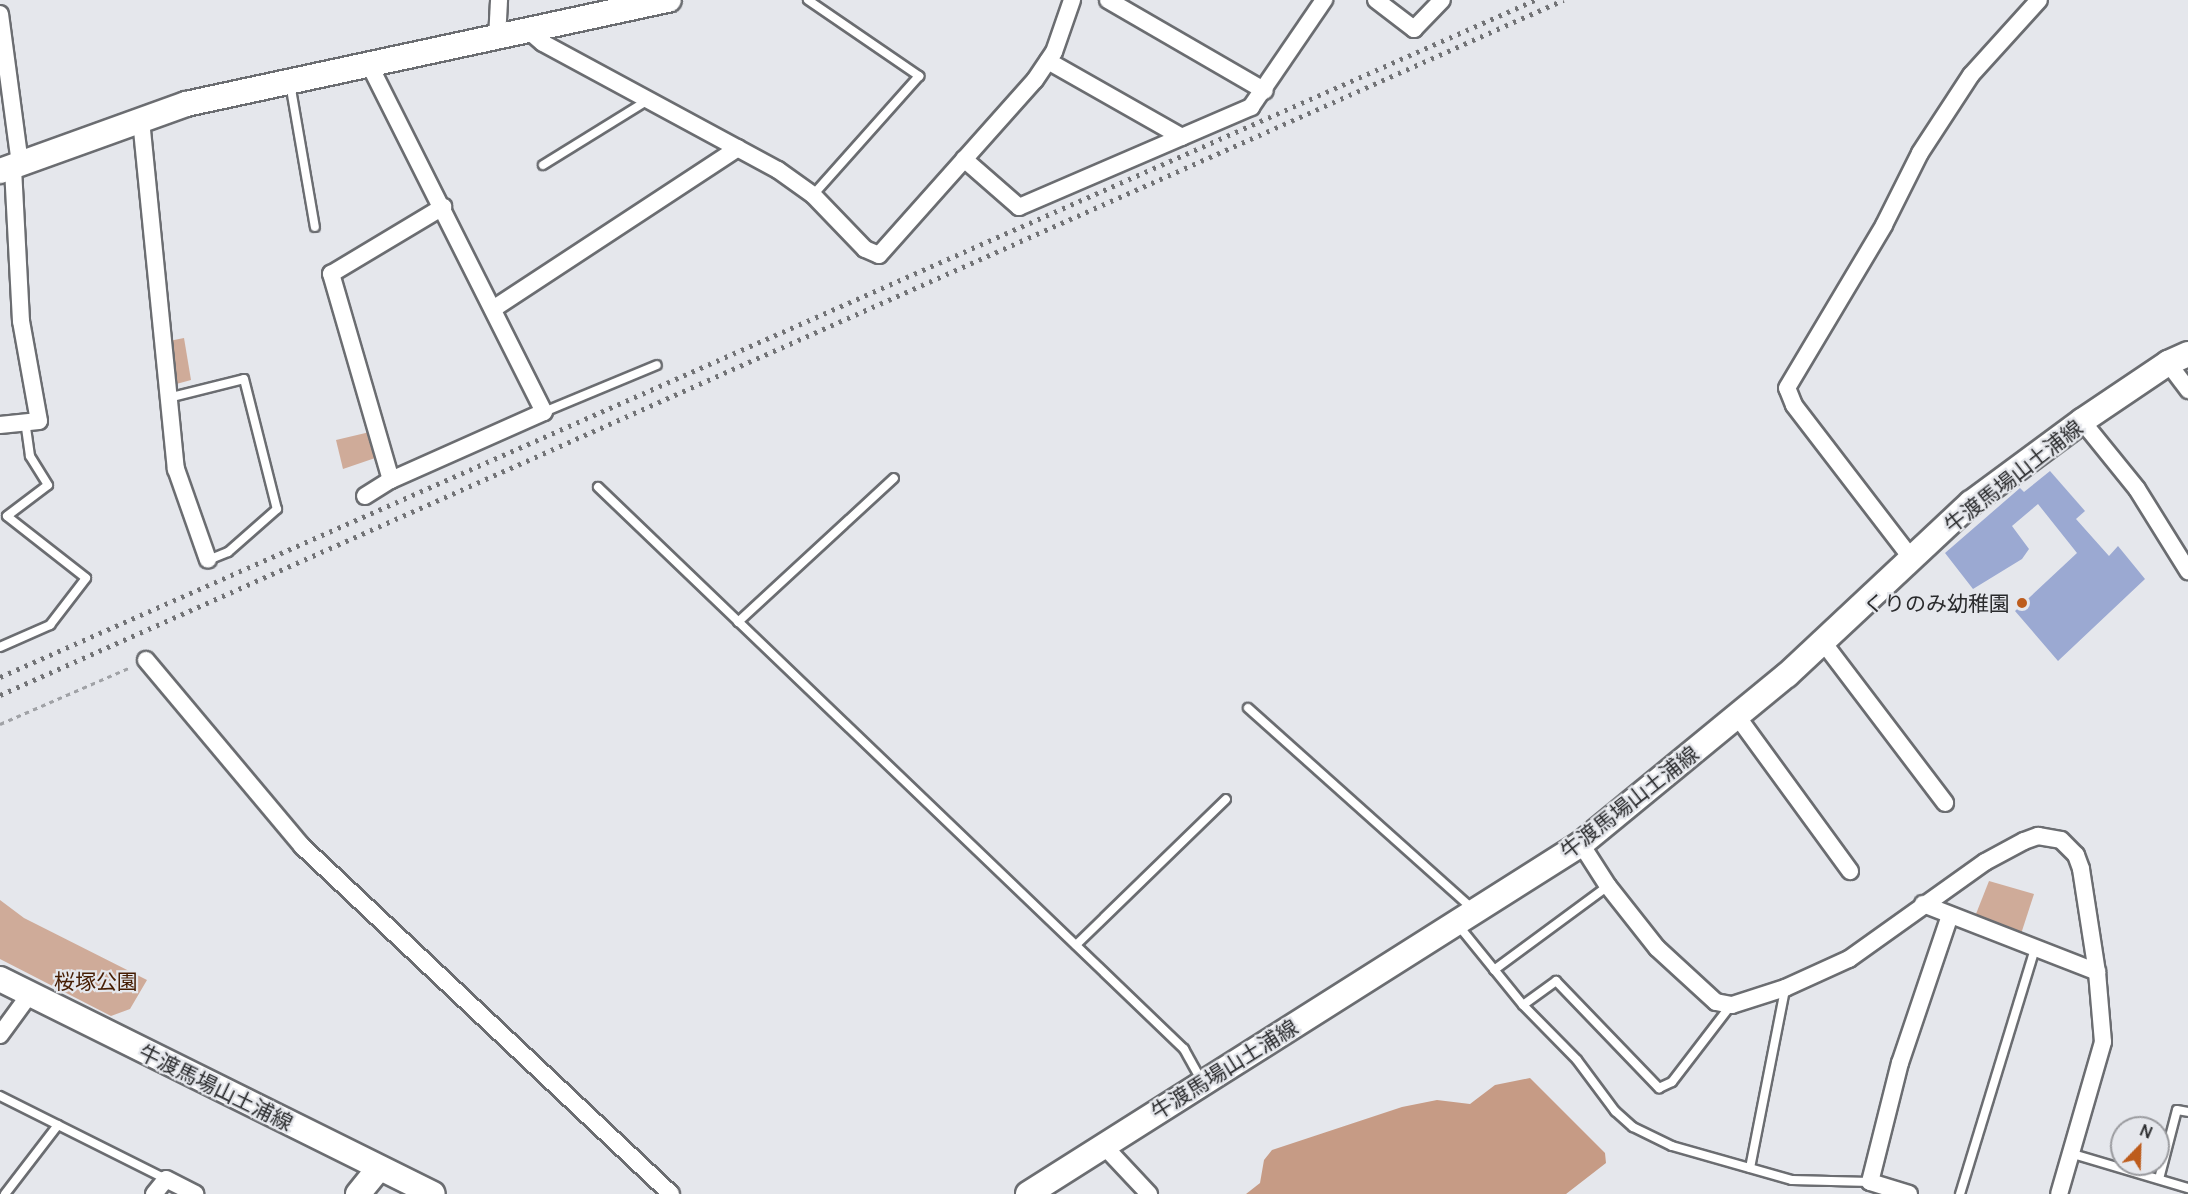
<!DOCTYPE html>
<html>
<head>
<meta charset="utf-8">
<style>
  body { margin:0 }
  #map { position:relative; width:2188px; height:1194px; overflow:hidden; background:#e5e7ec; font-family:Manrope,"Noto Sans JP",sans-serif }
  div>[style] { position:absolute }
  .green>* { inset:0; background:#cfab99 }
  .forest>* { inset:0; background:#c69b85 }
  .building>* { inset:0; background:#9ba9d2 }
  .path>* { height:3px; margin-top:-1.5px; transform-origin:0; background:repeating-linear-gradient(90deg,#a0a2a6 0 4.5px,transparent 0 9px) }
  .roads { filter:drop-shadow(2px 0 #6b6d71) drop-shadow(-2px 0 #6b6d71) drop-shadow(0 2px #6b6d71) drop-shadow(0 -2px #6b6d71) }
  .lane>* { height:8px; margin:-4px; padding:0 4px; transform-origin:4px; border-radius:4px; background:#fff }
  .street>* { height:16px; margin:-8px; padding:0 8px; transform-origin:8px; border-radius:8px; background:#fff }
  .secondary>* { height:24px; margin:-12px; padding:0 12px; transform-origin:12px; border-radius:12px; background:#fff }
  .rail>* { height:4.5px; margin-top:-2.25px; transform-origin:0; background:repeating-linear-gradient(90deg,#727376 0 3px,transparent 0 9px) }
  .dots>* { width:16px; height:16px; translate:-50% -50%; box-sizing:border-box; border:3px solid #e5e7ec; border-radius:50% }
  span { translate:-50% -50%; white-space:nowrap; text-align:center; line-height:1.15; -webkit-text-stroke:4.5px #e5e7ec; paint-order:stroke }
  .street-label { font-size:21px; color:#292a2c }
  .poi-label { font-size:21px; color:#292a2c }
  .right { translate:-100% -50%; text-align:right }
  .park-label { font-size:21px; color:#451c02 }
  .north { position:absolute; left:2110px; top:1116px; width:60px; height:60px; box-sizing:border-box; background:#e5e7ec; border:2px solid #9a9b9f; border-radius:50%; rotate:23deg; font-size:16px; font-weight:700; line-height:24px; text-align:center; color:#292a2c }
  .north::after { content:''; display:block; margin:auto; width:21px; height:27px; background:#bd5c1c; clip-path:polygon(50% 0,100% 100%,50% 72%,0 100%) }
</style>
</head>
<body>
<div id="map">
  <div class="green">
    <i style="clip-path:polygon(184px 338px,191px 380px,169px 386px,164px 342px)"></i>
    <i style="clip-path:polygon(374px 431px,381px 456px,343px 469px,336px 440px)"></i>
    <i style="clip-path:polygon(1989px 881px,2034px 894px,2020px 937px,1974px 919px)"></i>
    <i style="clip-path:polygon(0 900px,24px 918px,147px 980px,130px 1009px,111px 1016px,0 959px)"></i>
  </div>
  <div class="forest">
    <i style="clip-path:polygon(1530px 1078px,1605px 1153px,1606px 1163px,1566px 1194px,1246px 1194px,1260px 1183px,1264px 1160px,1272px 1150px,1402px 1107px,1437px 1100px,1470px 1104px,1495px 1085px)"></i>
  </div>
  <div class="building">
    <i style="clip-path:polygon(2050px 471px,2085px 511px,2076px 519px,2109px 556px,2118px 546px,2145px 579px,2058px 661px,2015px 611px,2077px 553px,2038px 504px,2012px 526px,2029px 549px,2022px 559px,1973px 589px,1945px 553px,2020px 488px,2024px 492px)"></i>
  </div>
  <div class="path">
    <i style="left:0;top:724px;width:143px;rotate:-23.5deg"></i>
  </div>
  <div class="roads">
    <div class="lane">
      <i style="left:808px;top:0;width:135px;rotate:34.4deg"></i>
      <i style="left:919px;top:76px;width:159px;rotate:131.7deg"></i>
      <i style="left:290px;top:83px;width:146px;rotate:80.2deg"></i>
      <i style="left:543px;top:165px;width:126px;rotate:-31.7deg"></i>
      <i style="left:168px;top:398px;width:78px;rotate:-14deg"></i>
      <i style="left:244px;top:379px;width:134px;rotate:75.8deg"></i>
      <i style="left:277px;top:509px;width:65px;rotate:138.7deg"></i>
      <i style="left:228px;top:552px;width:22px;rotate:158deg"></i>
      <i style="left:544px;top:412px;width:122px;rotate:-22.6deg"></i>
      <i style="left:598px;top:487px;width:812px;rotate:43.8deg"></i>
      <i style="left:1184px;top:1049px;width:37px;rotate:61deg"></i>
      <i style="left:738px;top:622px;width:212px;rotate:-42.7deg"></i>
      <i style="left:0;top:647px;width:55px;rotate:-23.7deg"></i>
      <i style="left:50px;top:625px;width:59px;rotate:-52.5deg"></i>
      <i style="left:86px;top:578px;width:100px;rotate:-141.9deg"></i>
      <i style="left:7px;top:516px;width:51px;rotate:-37.1deg"></i>
      <i style="left:48px;top:485px;width:34px;rotate:-122deg"></i>
      <i style="left:30px;top:456px;width:34px;rotate:-98deg"></i>
      <i style="left:1248px;top:708px;width:300px;rotate:41.8deg"></i>
      <i style="left:1458px;top:925px;width:103px;rotate:50.9deg"></i>
      <i style="left:1523px;top:1005px;width:77px;rotate:45.5deg"></i>
      <i style="left:1577px;top:1060px;width:64px;rotate:53.3deg"></i>
      <i style="left:1615px;top:1111px;width:24px;rotate:42deg"></i>
      <i style="left:1633px;top:1127px;width:43px;rotate:26deg"></i>
      <i style="left:1672px;top:1146px;width:125px;rotate:15.8deg"></i>
      <i style="left:1792px;top:1180px;width:78px;rotate:1.5deg"></i>
      <i style="left:1076px;top:945px;width:209px;rotate:-44.2deg"></i>
      <i style="left:1494px;top:970px;width:142px;rotate:-36.4deg"></i>
      <i style="left:1523px;top:1005px;width:41px;rotate:-36deg"></i>
      <i style="left:1556px;top:981px;width:149px;rotate:46.1deg"></i>
      <i style="left:1659px;top:1088px;width:14px;rotate:-25deg"></i>
      <i style="left:1672px;top:1082px;width:97px;rotate:-52.5deg"></i>
      <i style="left:0;top:1096px;width:186px;rotate:26.6deg"></i>
      <i style="left:2073px;top:1154px;width:120px;rotate:16.5deg"></i>
      <i style="left:1750px;top:1168px;width:182px;rotate:-78.9deg"></i>
      <i style="left:2159px;top:1179px;width:71px;rotate:-75.4deg"></i>
      <i style="left:2177px;top:1110px;width:11px;rotate:10deg"></i>
      <i style="left:5px;top:1194px;width:87px;rotate:-52.5deg"></i>
      <i style="left:1960px;top:1194px;width:257px;rotate:-73deg"></i>
    </div>
    <div class="street">
      <i style="left:1108px;top:0;width:181px;rotate:30.1deg"></i>
      <i style="left:1376px;top:0;width:48px;rotate:37.3deg"></i>
      <i style="left:1414px;top:29px;width:40px;rotate:-46deg"></i>
      <i style="left:0;top:14px;width:151px;rotate:82.4deg"></i>
      <i style="left:529px;top:31px;width:18px;rotate:41deg"></i>
      <i style="left:543px;top:43px;width:267px;rotate:28.4deg"></i>
      <i style="left:778px;top:170px;width:43px;rotate:35.5deg"></i>
      <i style="left:813px;top:195px;width:75px;rotate:46.1deg"></i>
      <i style="left:865px;top:249px;width:15px;rotate:23deg"></i>
      <i style="left:879px;top:255px;width:234px;rotate:-48.3deg"></i>
      <i style="left:1035px;top:80px;width:34px;rotate:-56deg"></i>
      <i style="left:1054px;top:52px;width:55px;rotate:-70.9deg"></i>
      <i style="left:497px;top:39px;width:39px;rotate:-87deg"></i>
      <i style="left:1048px;top:61px;width:154px;rotate:29.6deg"></i>
      <i style="left:141px;top:120px;width:351px;rotate:84.3deg"></i>
      <i style="left:176px;top:469px;width:96px;rotate:70.6deg"></i>
      <i style="left:964px;top:159px;width:73px;rotate:41.1deg"></i>
      <i style="left:1019px;top:207px;width:253px;rotate:-23.3deg"></i>
      <i style="left:1251px;top:107px;width:130px;rotate:-55.7deg"></i>
      <i style="left:493px;top:309px;width:293px;rotate:-33.3deg"></i>
      <i style="left:2168px;top:363px;width:34px;rotate:53deg"></i>
      <i style="left:2082px;top:421px;width:87px;rotate:51deg"></i>
      <i style="left:2137px;top:489px;width:97px;rotate:58.1deg"></i>
      <i style="left:0;top:425px;width:39px;rotate:-6deg"></i>
      <i style="left:39px;top:421px;width:102px;rotate:-100.2deg"></i>
      <i style="left:21px;top:321px;width:152px;rotate:-93deg"></i>
      <i style="left:391px;top:480px;width:215px;rotate:-106.2deg"></i>
      <i style="left:331px;top:274px;width:131px;rotate:-30.9deg"></i>
      <i style="left:365px;top:496px;width:31px;rotate:-32deg"></i>
      <i style="left:391px;top:480px;width:167px;rotate:-24deg"></i>
      <i style="left:544px;top:412px;width:387px;rotate:-116.7deg"></i>
      <i style="left:1912px;top:559px;width:194px;rotate:-127.5deg"></i>
      <i style="left:1794px;top:405px;width:18px;rotate:-112deg"></i>
      <i style="left:1787px;top:388px;width:190px;rotate:-59.2deg"></i>
      <i style="left:1884px;top:225px;width:80px;rotate:-63.4deg"></i>
      <i style="left:1920px;top:153px;width:93px;rotate:-56.8deg"></i>
      <i style="left:1971px;top:75px;width:101px;rotate:-47.8deg"></i>
      <i style="left:1823px;top:642px;width:202px;rotate:52.8deg"></i>
      <i style="left:146px;top:660px;width:243px;rotate:50deg"></i>
      <i style="left:302px;top:846px;width:507px;rotate:43.32deg"></i>
      <i style="left:1737px;top:716px;width:192px;rotate:53.9deg"></i>
      <i style="left:1581px;top:844px;width:50px;rotate:57.3deg"></i>
      <i style="left:1608px;top:886px;width:79px;rotate:51.7deg"></i>
      <i style="left:1657px;top:948px;width:80px;rotate:42.5deg"></i>
      <i style="left:1716px;top:1002px;width:16px;rotate:11deg"></i>
      <i style="left:1732px;top:1005px;width:56px;rotate:-17.8deg"></i>
      <i style="left:1785px;top:988px;width:70px;rotate:-24.4deg"></i>
      <i style="left:1849px;top:959px;width:167px;rotate:-35.5deg"></i>
      <i style="left:1985px;top:862px;width:44px;rotate:-28.3deg"></i>
      <i style="left:2024px;top:841px;width:15px;rotate:-20deg"></i>
      <i style="left:2038px;top:836px;width:23px;rotate:10deg"></i>
      <i style="left:2061px;top:840px;width:21px;rotate:45deg"></i>
      <i style="left:2076px;top:855px;width:15px;rotate:70deg"></i>
      <i style="left:2081px;top:869px;width:104px;rotate:81.2deg"></i>
      <i style="left:2097px;top:972px;width:70px;rotate:85.1deg"></i>
      <i style="left:2103px;top:1042px;width:158px;rotate:106.1deg"></i>
      <i style="left:1923px;top:904px;width:187px;rotate:21.3deg"></i>
      <i style="left:0;top:1035px;width:51px;rotate:-53.8deg"></i>
      <i style="left:1104px;top:1146px;width:66px;rotate:46.8deg"></i>
      <i style="left:154px;top:1194px;width:19px;rotate:-51deg"></i>
      <i style="left:166px;top:1179px;width:33px;rotate:27deg"></i>
      <i style="left:1909px;top:1194px;width:41px;rotate:-162.9deg"></i>
      <i style="left:1870px;top:1182px;width:123px;rotate:-75.9deg"></i>
      <i style="left:1900px;top:1063px;width:156px;rotate:-71.3deg"></i>
    </div>
    <div class="secondary">
      <i style="left:0;top:171px;width:198px;rotate:-19.8deg"></i>
      <i style="left:186px;top:104px;width:494px;rotate:-12.2deg"></i>
      <i style="left:0;top:979px;width:483px;rotate:26.4deg"></i>
      <i style="left:358px;top:1194px;width:33px;rotate:-51deg"></i>
      <i style="left:1028px;top:1194px;width:654px;rotate:-32.33deg"></i>
      <i style="left:1581px;top:844px;width:266px;rotate:-39.4deg"></i>
      <i style="left:1787px;top:675px;width:252px;rotate:-43.1deg"></i>
      <i style="left:1971px;top:503px;width:138px;rotate:-36.5deg"></i>
      <i style="left:2082px;top:421px;width:104px;rotate:-34deg"></i>
      <i style="left:2168px;top:363px;width:22px;rotate:-24deg"></i>
    </div>
  </div>
  <div class="rail">
    <i style="left:0;top:677px;width:1678px;rotate:-23.8deg"></i>
    <i style="left:0;top:695px;width:1711px;rotate:-23.97deg"></i>
  </div>
  <div class="dots">
    <i style="left:2022px;top:603px;background:#bd5c1c"></i>
  </div>
  <div class="street-label">
    <span style="left:2013px;top:476px;rotate:-38deg">牛渡馬場山土浦線</span>
    <span style="left:1629px;top:802px;rotate:-38deg">牛渡馬場山土浦線</span>
    <span style="left:1224px;top:1069px;rotate:-32deg">牛渡馬場山土浦線</span>
    <span style="left:216px;top:1087px;rotate:26deg">牛渡馬場山土浦線</span>
  </div>
  <div class="poi-label">
    <span class="right" style="left:2010px;top:603px">くりのみ幼稚園</span>
  </div>
  <div class="park-label">
    <span style="left:96px;top:981px">桜塚公園</span>
  </div>
  <div class="north">N</div>
</div>
</body>
</html>
